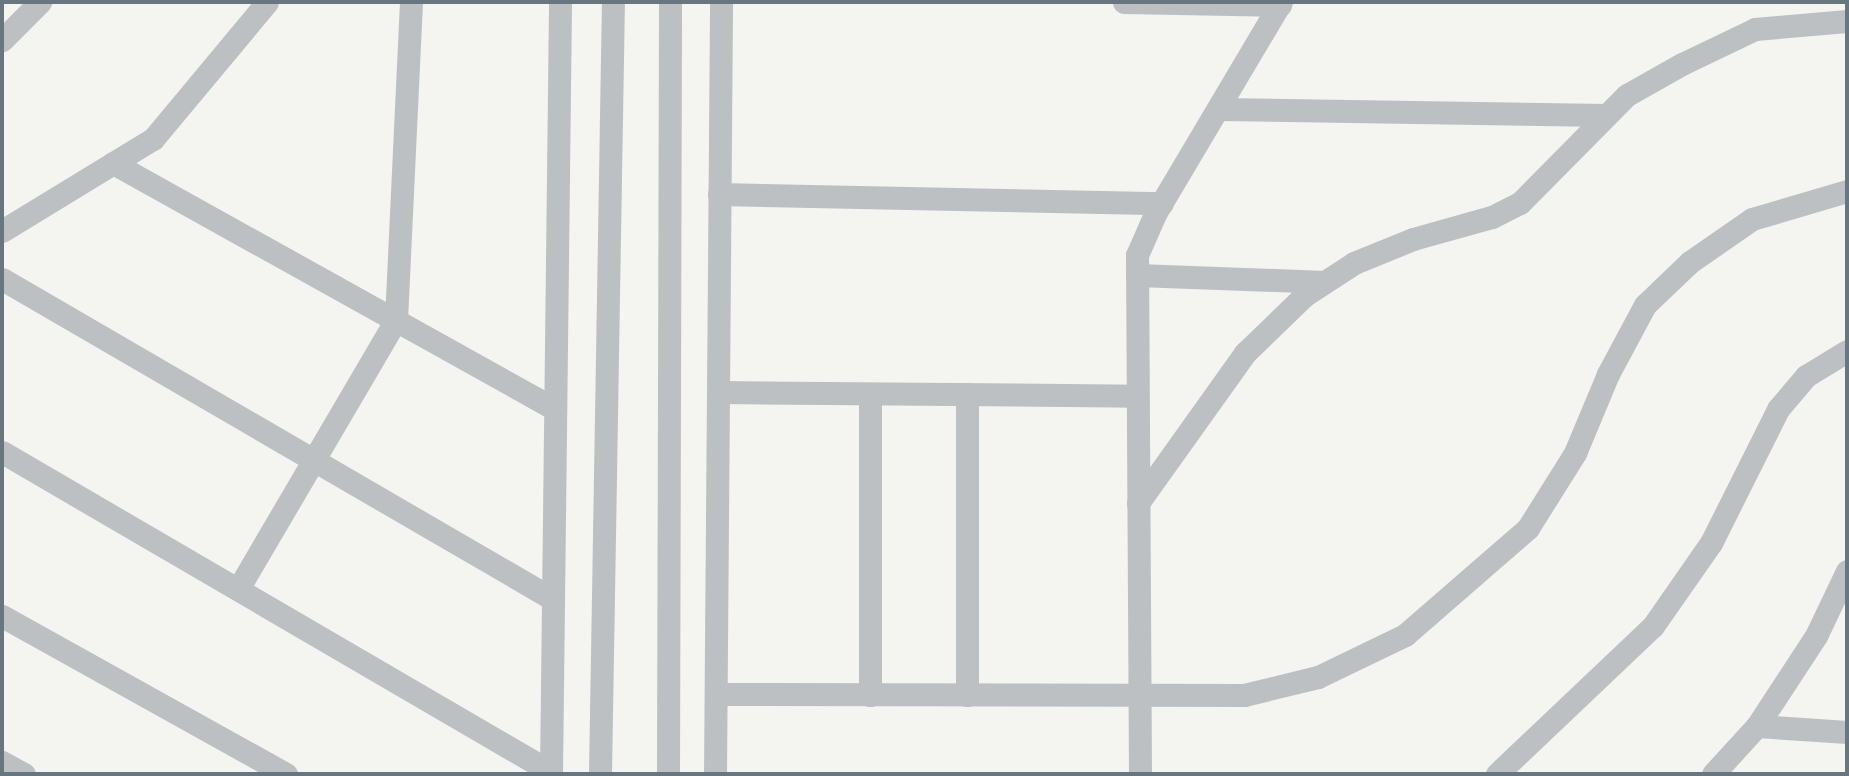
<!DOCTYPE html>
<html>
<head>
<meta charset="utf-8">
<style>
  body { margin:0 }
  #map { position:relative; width:1849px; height:776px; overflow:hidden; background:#f4f4f1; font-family:Rubik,sans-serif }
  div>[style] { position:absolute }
  .minor>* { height:23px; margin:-11.5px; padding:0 11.5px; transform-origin:11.5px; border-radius:11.5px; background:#bcc0c3 }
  span { translate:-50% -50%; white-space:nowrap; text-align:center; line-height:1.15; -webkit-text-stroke:7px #fff; paint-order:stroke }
  .frame { position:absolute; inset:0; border:4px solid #67767f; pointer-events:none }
</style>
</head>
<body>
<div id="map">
  <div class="minor">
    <i style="left:1124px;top:2px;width:156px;rotate:1.1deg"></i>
    <i style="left:2px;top:40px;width:54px;rotate:-45deg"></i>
    <i style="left:1218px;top:109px;width:387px;rotate:0.9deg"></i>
    <i style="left:113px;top:163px;width:506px;rotate:29.1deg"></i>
    <i style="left:719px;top:194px;width:443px;rotate:1.2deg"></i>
    <i style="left:2px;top:231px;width:177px;rotate:-31.4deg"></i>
    <i style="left:153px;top:139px;width:178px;rotate:-50.2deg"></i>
    <i style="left:1137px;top:275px;width:188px;rotate:2.1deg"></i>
    <i style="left:2px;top:279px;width:637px;rotate:30.15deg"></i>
    <i style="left:718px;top:392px;width:419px;rotate:0.5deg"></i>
    <i style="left:870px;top:394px;width:301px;rotate:90deg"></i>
    <i style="left:967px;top:394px;width:301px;rotate:90deg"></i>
    <i style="left:2px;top:452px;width:635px;rotate:30.24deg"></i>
    <i style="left:1138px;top:503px;width:184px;rotate:-54.5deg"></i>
    <i style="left:1245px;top:353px;width:83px;rotate:-44deg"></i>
    <i style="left:1305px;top:295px;width:59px;rotate:-33.1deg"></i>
    <i style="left:1354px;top:263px;width:64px;rotate:-22.1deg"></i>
    <i style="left:1413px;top:239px;width:82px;rotate:-15.6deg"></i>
    <i style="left:1492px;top:217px;width:31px;rotate:-27deg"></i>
    <i style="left:1520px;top:203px;width:152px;rotate:-45.3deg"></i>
    <i style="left:1627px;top:95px;width:63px;rotate:-29.4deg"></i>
    <i style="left:1682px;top:64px;width:81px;rotate:-25.6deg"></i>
    <i style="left:1755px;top:29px;width:92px;rotate:-5deg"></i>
    <i style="left:238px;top:589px;width:312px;rotate:-59.6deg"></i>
    <i style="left:396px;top:320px;width:318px;rotate:-87.3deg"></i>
    <i style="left:2px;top:616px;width:325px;rotate:29.1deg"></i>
    <i style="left:716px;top:694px;width:528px;rotate:0.11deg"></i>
    <i style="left:1244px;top:695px;width:76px;rotate:-13.7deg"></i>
    <i style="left:1318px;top:677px;width:97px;rotate:-25.8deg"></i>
    <i style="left:1405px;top:635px;width:163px;rotate:-41deg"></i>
    <i style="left:1528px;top:528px;width:89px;rotate:-57.9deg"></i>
    <i style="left:1575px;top:453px;width:86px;rotate:-67.3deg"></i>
    <i style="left:1608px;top:374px;width:78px;rotate:-61.8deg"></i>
    <i style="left:1645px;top:305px;width:62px;rotate:-43.7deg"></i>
    <i style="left:1690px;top:262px;width:75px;rotate:-34.7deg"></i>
    <i style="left:1752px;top:219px;width:99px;rotate:-16.4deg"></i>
    <i style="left:1757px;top:726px;width:90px;rotate:3.8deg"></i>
    <i style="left:2px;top:762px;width:25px;rotate:29deg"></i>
    <i style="left:551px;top:774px;width:772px;rotate:-89.33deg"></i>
    <i style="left:600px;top:774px;width:772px;rotate:-89.04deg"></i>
    <i style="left:668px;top:774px;width:772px;rotate:-89.85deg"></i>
    <i style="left:715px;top:774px;width:772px;rotate:-89.55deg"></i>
    <i style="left:1140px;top:774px;width:519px;rotate:-90.33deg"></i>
    <i style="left:1137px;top:255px;width:45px;rotate:-66.3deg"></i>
    <i style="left:1155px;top:214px;width:247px;rotate:-59.3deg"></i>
    <i style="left:1497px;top:774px;width:215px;rotate:-43.5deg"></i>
    <i style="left:1653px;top:626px;width:101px;rotate:-55.1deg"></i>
    <i style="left:1711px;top:543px;width:150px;rotate:-63.4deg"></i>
    <i style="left:1778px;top:409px;width:43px;rotate:-49.7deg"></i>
    <i style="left:1806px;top:376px;width:48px;rotate:-31.4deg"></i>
    <i style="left:1713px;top:774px;width:65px;rotate:-47.5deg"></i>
    <i style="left:1757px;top:726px;width:108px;rotate:-56.8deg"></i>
    <i style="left:1816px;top:636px;width:72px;rotate:-64.5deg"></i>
  </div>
  <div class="frame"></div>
</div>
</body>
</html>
